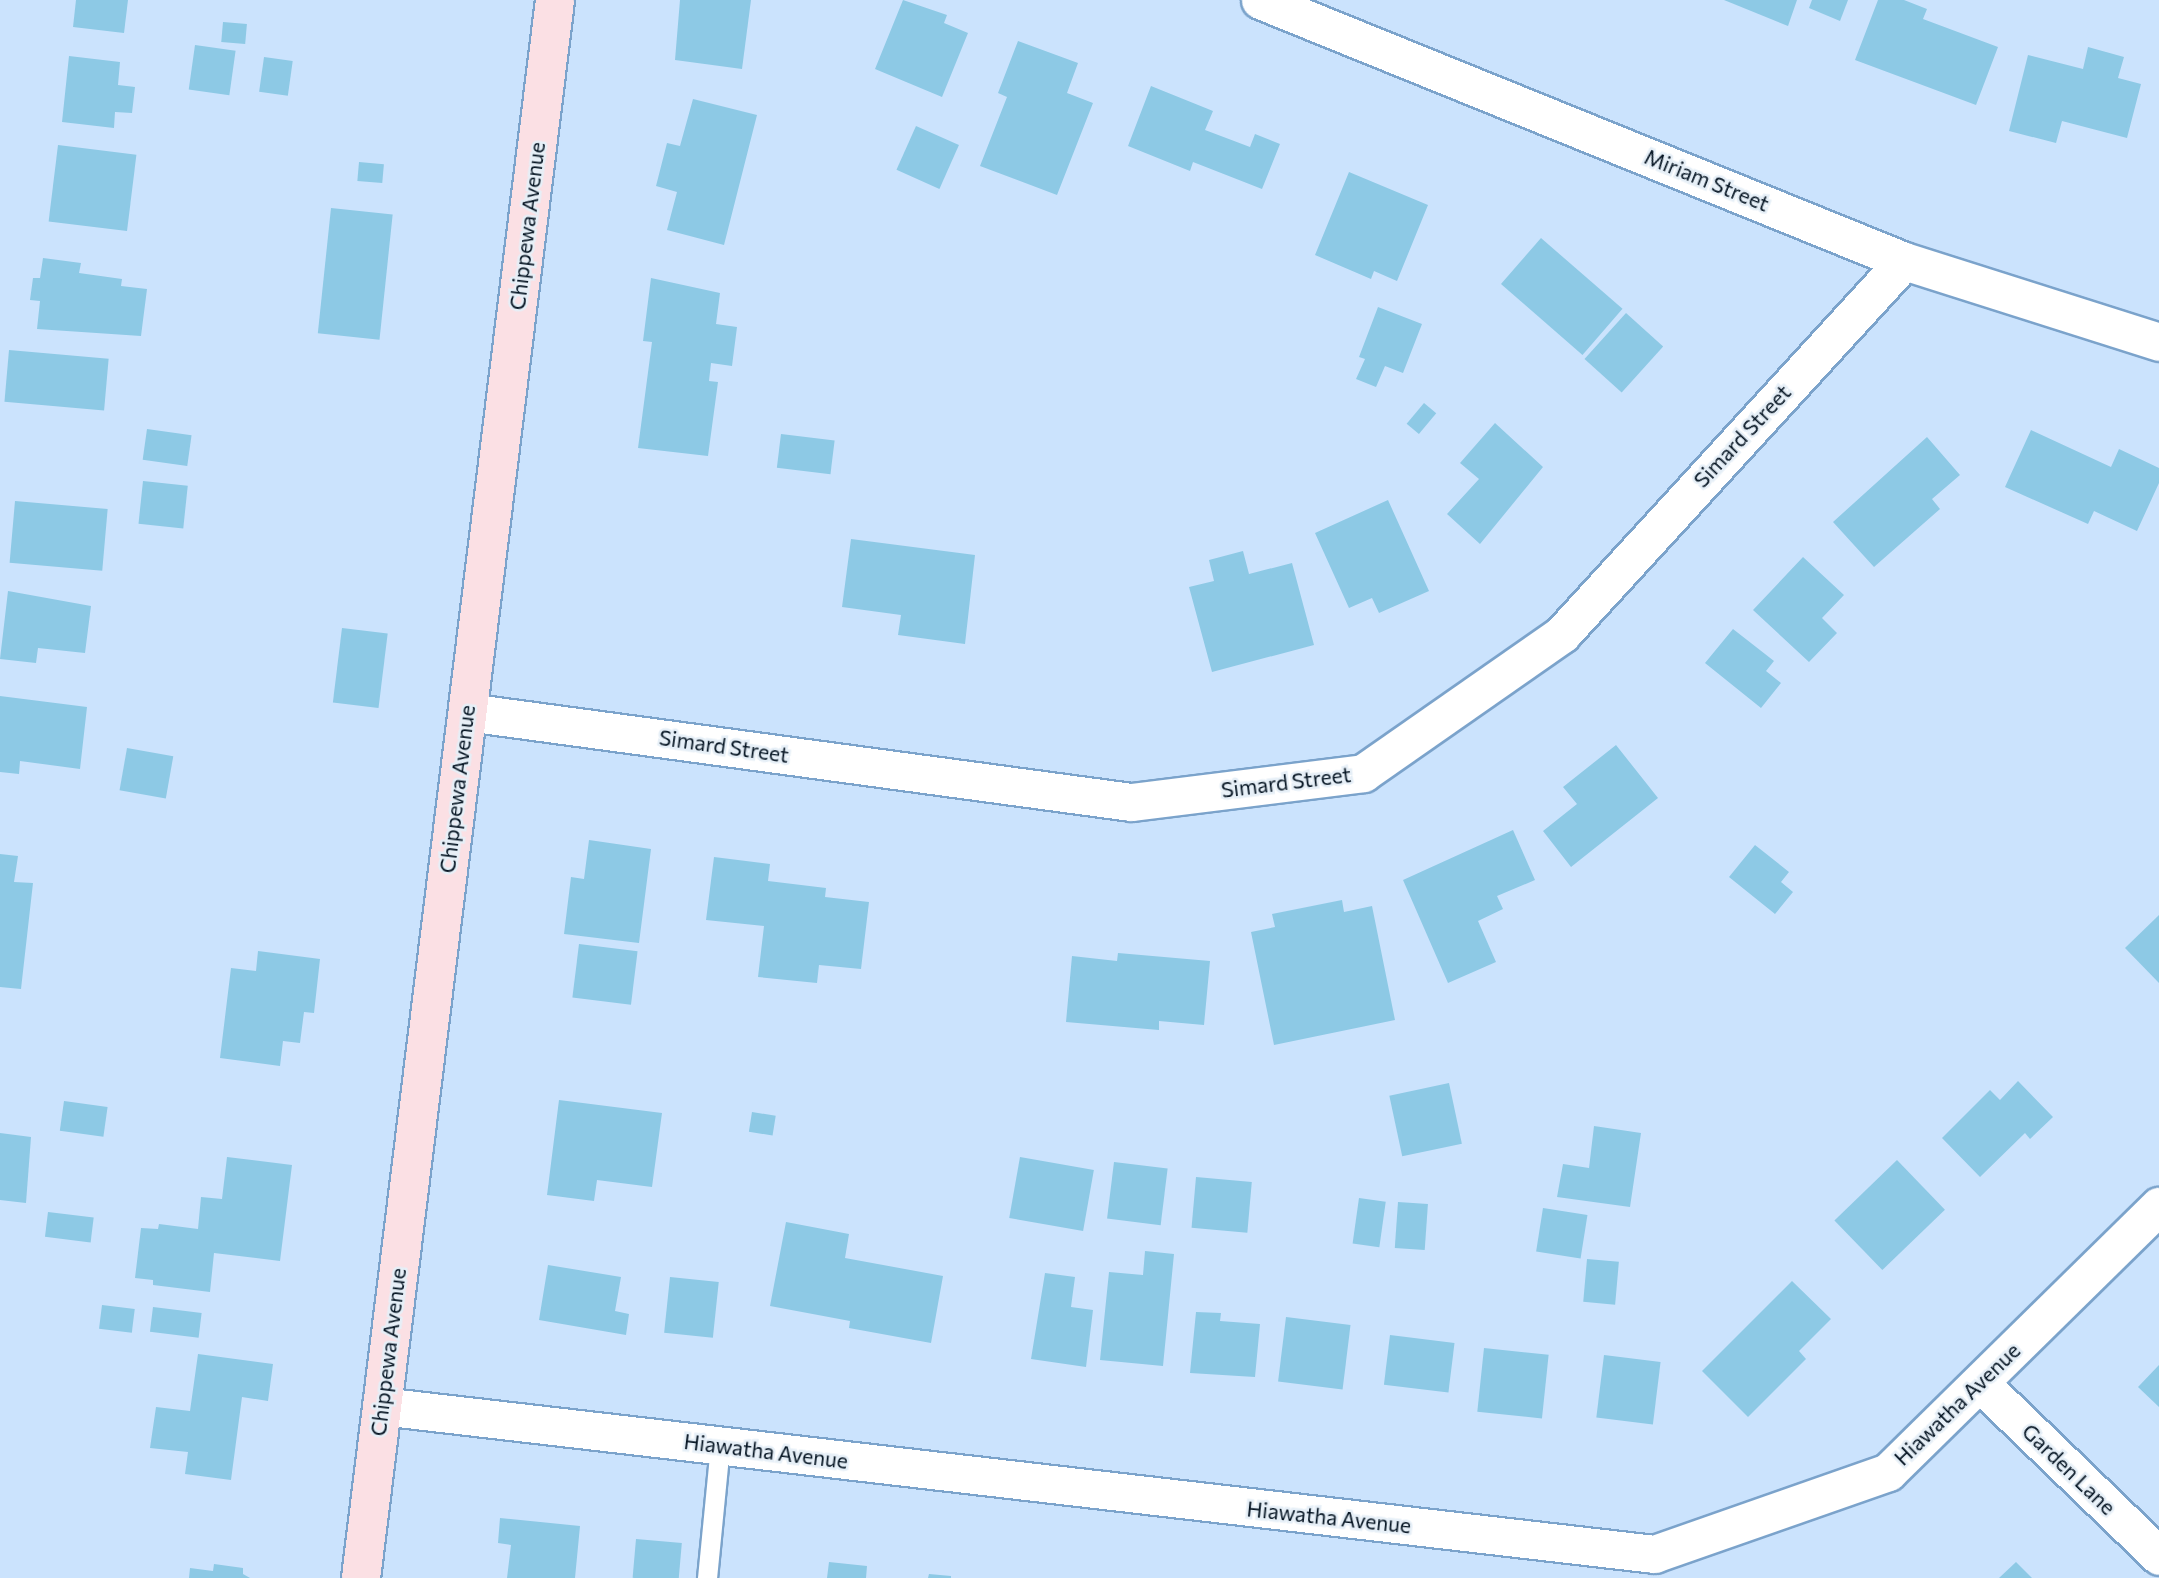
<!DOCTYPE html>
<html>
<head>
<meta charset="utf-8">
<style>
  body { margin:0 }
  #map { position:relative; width:2159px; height:1578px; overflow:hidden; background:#cbe3fd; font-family:Commissioner,sans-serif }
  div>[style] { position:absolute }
  .building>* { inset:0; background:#8dc9e5; transform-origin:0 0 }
  .roads { filter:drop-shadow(2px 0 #7ba3cb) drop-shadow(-2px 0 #7ba3cb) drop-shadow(0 2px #7ba3cb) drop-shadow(0 -2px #7ba3cb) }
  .lane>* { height:19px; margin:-9.5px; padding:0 9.5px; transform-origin:9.5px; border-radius:9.5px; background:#fff }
  .street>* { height:37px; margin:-18.5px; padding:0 18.5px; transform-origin:18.5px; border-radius:18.5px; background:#fff }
  .secondary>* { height:38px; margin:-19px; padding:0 19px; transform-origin:19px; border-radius:19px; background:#fbe0e4 }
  span { translate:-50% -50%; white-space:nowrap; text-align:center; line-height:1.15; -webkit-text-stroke:5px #e6eff7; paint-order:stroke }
  .street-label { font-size:21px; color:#051422 }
</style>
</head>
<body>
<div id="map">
  <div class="building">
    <i style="clip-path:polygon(76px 0,128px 0,124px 33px,73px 27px)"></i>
    <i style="clip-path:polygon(680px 0,751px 0,742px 69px,675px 60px)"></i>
    <i style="clip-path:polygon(903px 0,947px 15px,944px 23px,968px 33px,942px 97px,875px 69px)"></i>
    <i style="clip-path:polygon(1724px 0,1797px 0,1788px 26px)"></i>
    <i style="clip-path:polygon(1812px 0,1848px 0,1840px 21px,1809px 8px)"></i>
    <i style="clip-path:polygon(1878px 0,1904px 0,1927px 9px,1923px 19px,1998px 47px,1976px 105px,1855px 60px)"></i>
    <i style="left:223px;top:22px;width:24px;height:20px;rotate:5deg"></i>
    <i style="clip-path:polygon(1018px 41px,1078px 63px,1067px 93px,1093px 103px,1057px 195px,980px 166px,1007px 97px,998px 93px)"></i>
    <i style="left:195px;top:45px;width:41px;height:45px;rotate:8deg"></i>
    <i style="clip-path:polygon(2088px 47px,2124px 57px,2118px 78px,2141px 84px,2127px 138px,2062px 121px,2056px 143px,2009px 131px,2028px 55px,2083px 69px)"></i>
    <i style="clip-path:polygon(69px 56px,120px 62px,118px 85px,135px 87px,132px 113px,115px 112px,114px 128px,62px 122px)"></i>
    <i style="left:264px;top:57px;width:29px;height:35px;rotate:8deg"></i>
    <i style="clip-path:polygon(1151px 86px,1213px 111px,1205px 130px,1250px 147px,1255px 134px,1280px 144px,1262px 189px,1193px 162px,1190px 171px,1128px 146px)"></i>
    <i style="clip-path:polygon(693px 99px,757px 115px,724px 245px,667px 230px,677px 192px,656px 186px,667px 143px,680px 146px)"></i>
    <i style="left:916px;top:126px;width:47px;height:48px;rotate:24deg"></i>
    <i style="left:58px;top:145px;width:79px;height:77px;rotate:7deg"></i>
    <i style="left:359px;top:162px;width:25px;height:19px;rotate:5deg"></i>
    <i style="clip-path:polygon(1349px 172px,1428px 205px,1397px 281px,1374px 271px,1371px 279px,1315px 255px)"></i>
    <i style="left:331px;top:208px;width:62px;height:126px;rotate:6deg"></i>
    <i style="left:1541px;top:238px;width:108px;height:61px;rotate:41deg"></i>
    <i style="clip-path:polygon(43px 258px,81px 263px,79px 273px,122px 279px,121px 286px,147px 289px,141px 336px,37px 329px,40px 301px,30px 300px,33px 278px,40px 278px)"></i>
    <i style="clip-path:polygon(651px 278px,720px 293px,716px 324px,737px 327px,732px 366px,711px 363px,709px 381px,718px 382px,708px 456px,638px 448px,652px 342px,643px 341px)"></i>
    <i style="clip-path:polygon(1378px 307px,1422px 324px,1403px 373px,1385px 366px,1376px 387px,1356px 379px,1365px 359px,1359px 357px)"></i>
    <i style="left:1626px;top:313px;width:50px;height:62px;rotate:42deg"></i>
    <i style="left:9px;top:350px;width:100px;height:52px;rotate:5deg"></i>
    <i style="left:1424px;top:403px;width:16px;height:27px;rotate:40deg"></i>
    <i style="clip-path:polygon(1495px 423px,1543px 467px,1480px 544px,1447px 514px,1479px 479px,1460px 463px)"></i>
    <i style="left:147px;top:429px;width:45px;height:31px;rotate:8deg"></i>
    <i style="clip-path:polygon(2031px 430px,2111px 467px,2119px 449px,2159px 468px,2159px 483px,2137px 531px,2094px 511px,2088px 524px,2005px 487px)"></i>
    <i style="left:781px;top:434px;width:54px;height:34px;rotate:7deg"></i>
    <i style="clip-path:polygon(1927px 437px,1960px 475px,1932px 499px,1940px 509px,1874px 567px,1833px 522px)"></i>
    <i style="left:143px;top:481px;width:45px;height:43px;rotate:6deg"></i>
    <i style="clip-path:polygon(1388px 500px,1429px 591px,1379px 613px,1372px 598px,1349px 608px,1315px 533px)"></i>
    <i style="left:15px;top:501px;width:93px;height:62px;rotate:5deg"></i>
    <i style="clip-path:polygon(851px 539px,975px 555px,965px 644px,898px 635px,901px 615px,842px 607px)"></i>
    <i style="clip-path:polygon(1243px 551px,1249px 574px,1292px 563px,1314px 645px,1212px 672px,1189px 587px,1214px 581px,1209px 560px)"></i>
    <i style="clip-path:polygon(1803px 557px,1844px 595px,1822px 618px,1837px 633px,1809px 662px,1753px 610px)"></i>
    <i style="clip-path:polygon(8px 591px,91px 606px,85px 653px,38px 648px,36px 663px,0 659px)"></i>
    <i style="left:342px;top:628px;width:46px;height:75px;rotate:7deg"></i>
    <i style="clip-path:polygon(1733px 629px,1774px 661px,1766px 671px,1781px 683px,1761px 708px,1705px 663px)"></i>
    <i style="clip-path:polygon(0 696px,87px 707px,80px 769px,20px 761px,19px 774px,0 772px)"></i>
    <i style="clip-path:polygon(1616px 745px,1658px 798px,1571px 867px,1543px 831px,1577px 804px,1563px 787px)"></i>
    <i style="left:127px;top:748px;width:47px;height:43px;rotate:10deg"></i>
    <i style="clip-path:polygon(1513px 830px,1535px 880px,1497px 896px,1503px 909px,1478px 921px,1496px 962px,1448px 983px,1403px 880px)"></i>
    <i style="clip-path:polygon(589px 840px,651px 849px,639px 943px,564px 934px,571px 877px,584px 879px)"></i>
    <i style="clip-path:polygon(1755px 845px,1789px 872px,1781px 882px,1793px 892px,1775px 914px,1729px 877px)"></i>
    <i style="clip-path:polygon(0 854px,18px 856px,14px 882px,33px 883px,21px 989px,0 987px)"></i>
    <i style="clip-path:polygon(714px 857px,770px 864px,768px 881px,826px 888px,825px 897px,869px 902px,861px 969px,819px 965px,817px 983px,758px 977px,764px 926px,706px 920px)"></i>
    <i style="clip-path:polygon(1342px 900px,1344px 912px,1372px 906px,1395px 1020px,1274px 1045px,1251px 932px,1275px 927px,1272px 914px)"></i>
    <i style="clip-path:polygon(2159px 915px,2159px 983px,2125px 948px)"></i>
    <i style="left:579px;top:944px;width:59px;height:54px;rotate:7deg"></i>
    <i style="clip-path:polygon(258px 951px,320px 959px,314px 1013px,304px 1012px,300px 1043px,283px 1041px,280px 1066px,220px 1058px,231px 968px,256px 971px)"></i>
    <i style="clip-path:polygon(1118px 953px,1210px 961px,1204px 1025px,1159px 1021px,1159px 1030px,1066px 1022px,1072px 956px,1117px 961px)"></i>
    <i style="clip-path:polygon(2018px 1081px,2053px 1117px,2030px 1139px,2025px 1133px,1980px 1177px,1942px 1138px,1990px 1090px,2000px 1100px)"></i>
    <i style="left:1449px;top:1083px;width:62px;height:61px;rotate:78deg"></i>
    <i style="clip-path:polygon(559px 1100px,662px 1113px,652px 1187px,597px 1180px,594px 1201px,547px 1195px)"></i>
    <i style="left:64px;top:1101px;width:44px;height:30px;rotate:8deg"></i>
    <i style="left:752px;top:1112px;width:24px;height:20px;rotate:9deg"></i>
    <i style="clip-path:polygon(1594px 1126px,1641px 1133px,1630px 1207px,1557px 1197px,1563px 1164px,1589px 1168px)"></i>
    <i style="clip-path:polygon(0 1133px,31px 1137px,26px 1203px,0 1200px)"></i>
    <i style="clip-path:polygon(227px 1157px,292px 1165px,280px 1261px,214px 1253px,210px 1292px,153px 1285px,153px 1280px,135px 1278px,141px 1228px,158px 1229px,159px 1224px,198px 1229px,201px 1197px,222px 1199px)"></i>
    <i style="left:1020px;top:1157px;width:75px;height:62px;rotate:10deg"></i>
    <i style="left:1897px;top:1160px;width:69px;height:87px;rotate:46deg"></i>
    <i style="left:1114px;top:1162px;width:54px;height:57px;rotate:7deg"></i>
    <i style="left:1196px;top:1177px;width:56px;height:51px;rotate:5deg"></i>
    <i style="left:1359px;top:1198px;width:27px;height:46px;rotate:8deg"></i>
    <i style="left:1398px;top:1202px;width:30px;height:46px;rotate:4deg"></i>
    <i style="left:1543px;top:1208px;width:45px;height:44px;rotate:9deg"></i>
    <i style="left:48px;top:1212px;width:46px;height:25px;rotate:7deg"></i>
    <i style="clip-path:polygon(786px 1222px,849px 1234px,845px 1258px,943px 1276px,931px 1343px,849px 1328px,850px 1321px,770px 1306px)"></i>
    <i style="clip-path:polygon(1145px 1251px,1174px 1254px,1163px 1366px,1100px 1360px,1109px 1272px,1143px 1275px)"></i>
    <i style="left:1587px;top:1259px;width:32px;height:43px;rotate:5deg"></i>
    <i style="clip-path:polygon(548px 1265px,621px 1277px,615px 1311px,629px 1314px,626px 1335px,539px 1320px)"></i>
    <i style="clip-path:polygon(1045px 1273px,1075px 1277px,1071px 1307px,1093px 1310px,1086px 1367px,1031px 1359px)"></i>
    <i style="left:670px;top:1277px;width:49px;height:56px;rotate:6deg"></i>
    <i style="clip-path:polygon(1792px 1281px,1831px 1319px,1799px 1351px,1806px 1359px,1748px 1417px,1702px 1371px)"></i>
    <i style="left:102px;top:1305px;width:33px;height:24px;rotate:7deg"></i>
    <i style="left:153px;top:1307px;width:49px;height:25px;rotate:7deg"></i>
    <i style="clip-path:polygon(1196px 1312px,1221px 1313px,1220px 1321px,1260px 1324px,1255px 1377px,1190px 1373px)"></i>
    <i style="left:1286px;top:1317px;width:65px;height:65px;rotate:7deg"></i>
    <i style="left:1390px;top:1335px;width:65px;height:50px;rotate:7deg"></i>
    <i style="left:1484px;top:1348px;width:65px;height:64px;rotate:6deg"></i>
    <i style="clip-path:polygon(198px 1354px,273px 1364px,268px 1401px,242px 1397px,231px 1480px,185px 1474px,188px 1452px,150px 1448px,156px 1407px,190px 1411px)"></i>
    <i style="left:1604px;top:1355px;width:57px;height:63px;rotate:7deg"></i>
    <i style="clip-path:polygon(2159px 1365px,2159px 1407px,2138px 1387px)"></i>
    <i style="clip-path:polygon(500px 1518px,580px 1526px,575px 1578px,507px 1578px,511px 1545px,498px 1543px)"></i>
    <i style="left:636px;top:1539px;width:46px;height:39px;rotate:5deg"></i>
    <i style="clip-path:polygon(829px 1562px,867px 1566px,866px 1578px,827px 1578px)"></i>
    <i style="clip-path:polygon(2016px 1562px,2032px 1578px,1999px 1578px)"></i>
    <i style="clip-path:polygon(214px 1564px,243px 1568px,243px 1574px,250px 1578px,189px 1578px,190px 1568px,213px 1571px)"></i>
    <i style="clip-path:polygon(929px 1574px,951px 1576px,951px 1578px,928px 1578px)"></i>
  </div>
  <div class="roads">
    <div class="lane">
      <i style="left:707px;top:1578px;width:133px;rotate:-84.4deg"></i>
    </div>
    <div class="street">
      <i style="left:1260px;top:0;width:695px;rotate:22.06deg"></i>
      <i style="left:1904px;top:261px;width:268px;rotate:17.6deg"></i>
      <i style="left:467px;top:712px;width:670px;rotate:7.72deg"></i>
      <i style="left:1131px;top:802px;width:234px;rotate:-7.1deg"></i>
      <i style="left:1363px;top:773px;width:243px;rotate:-34.9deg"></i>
      <i style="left:1562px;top:634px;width:506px;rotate:-47.48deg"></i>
      <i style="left:1980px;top:1383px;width:249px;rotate:44deg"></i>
      <i style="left:381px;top:1406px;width:1282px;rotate:6.63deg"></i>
      <i style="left:1654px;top:1554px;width:248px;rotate:-19.3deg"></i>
      <i style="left:1888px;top:1472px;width:380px;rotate:-44.5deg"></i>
    </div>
    <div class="secondary">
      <i style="left:361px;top:1578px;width:1590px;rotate:-82.99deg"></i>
    </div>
  </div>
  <div class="street-label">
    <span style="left:1707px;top:180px;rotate:22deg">Miriam Street</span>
    <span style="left:527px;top:226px;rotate:-83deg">Chippewa Avenue</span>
    <span style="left:1742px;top:436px;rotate:-47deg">Simard Street</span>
    <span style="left:724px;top:746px;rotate:8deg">Simard Street</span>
    <span style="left:1286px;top:782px;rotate:-7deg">Simard Street</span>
    <span style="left:457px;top:789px;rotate:-83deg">Chippewa Avenue</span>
    <span style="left:388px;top:1352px;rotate:-83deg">Chippewa Avenue</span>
    <span style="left:1957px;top:1404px;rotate:-44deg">Hiawatha Avenue</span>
    <span style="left:766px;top:1451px;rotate:7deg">Hiawatha Avenue</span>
    <span style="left:2069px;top:1469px;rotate:44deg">Garden Lane</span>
    <span style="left:1329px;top:1517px;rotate:6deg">Hiawatha Avenue</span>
  </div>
</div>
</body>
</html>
